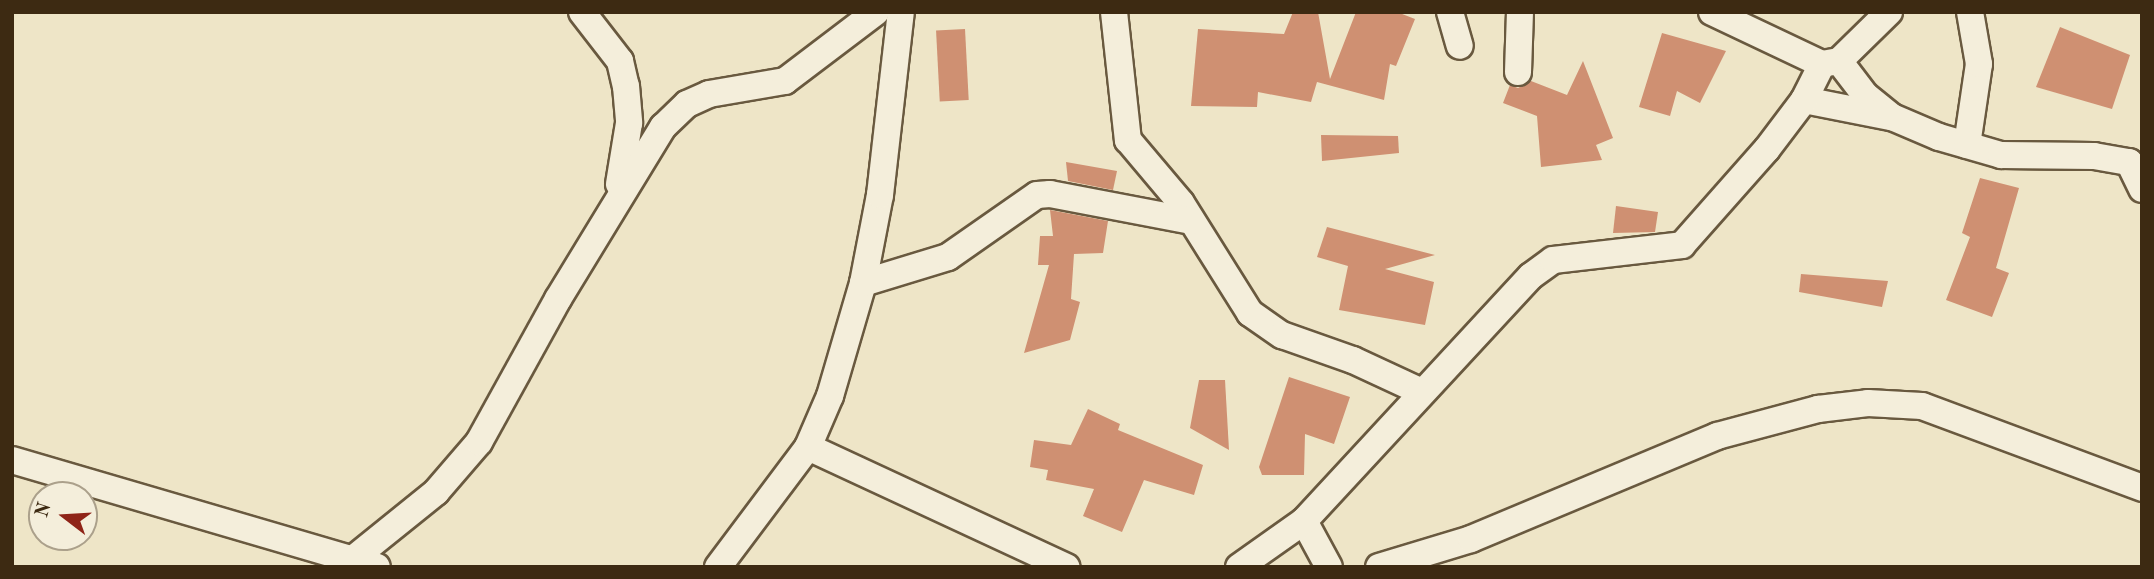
<!DOCTYPE html>
<html>
<head>
<meta charset="utf-8">
<style>
  body { margin:0 }
  #map { position:relative; width:2154px; height:579px; overflow:hidden; background:#eee5c7; font-family:"Old Standard TT",serif }
  div>[style] { position:absolute }
  .building>* { inset:0; background:#cf9072; transform-origin:0 0 }
  .roads { filter:drop-shadow(2px 0 #69593f) drop-shadow(-2px 0 #69593f) drop-shadow(0 2px #69593f) drop-shadow(0 -2px #69593f) }
  .street>* { height:26px; margin:-13px; padding:0 13px; transform-origin:13px; border-radius:13px; background:#f4eedb }
  span { translate:-50% -50%; white-space:nowrap; text-align:center; line-height:1.15; -webkit-text-stroke:5px #f4eedb; paint-order:stroke }
  .frame { position:absolute; inset:0; border:14px solid #3d2a12; pointer-events:none }
  .north { position:absolute; left:28px; top:481px; width:70px; height:70px; box-sizing:border-box; background:#f4eedb; border:2px solid #aba08b; border-radius:50%; rotate:287deg; font-size:19px; font-weight:700; line-height:28px; text-align:center; color:#3d2a12 }
  .north::after { content:''; display:block; margin:auto; width:24px; height:32px; background:#8f2418; clip-path:polygon(50% 0,100% 100%,50% 72%,0 100%) }
</style>
</head>
<body>
<div id="map">
  <div class="building">
    <i style="clip-path:polygon(1293px 12px,1318px 12px,1330px 79px,1356px 12px,1397px 12px,1415px 19px,1396px 66px,1390px 64px,1384px 100px,1317px 82px,1311px 102px,1258px 92px,1257px 107px,1191px 106px,1198px 29px,1284px 34px)"></i>
    <i style="clip-path:polygon(2060px 27px,2130px 55px,2112px 109px,2036px 87px)"></i>
    <i style="left:965px;top:29px;width:71px;height:29px;rotate:87deg"></i>
    <i style="clip-path:polygon(1662px 33px,1726px 51px,1700px 103px,1677px 91px,1670px 116px,1639px 107px)"></i>
    <i style="clip-path:polygon(1583px 61px,1613px 138px,1596px 145px,1602px 160px,1541px 167px,1537px 116px,1503px 103px,1510px 85px,1518px 88px,1531px 81px,1567px 95px)"></i>
    <i style="clip-path:polygon(1321px 135px,1398px 136px,1399px 153px,1322px 161px)"></i>
    <i style="clip-path:polygon(1066px 162px,1117px 171px,1113px 190px,1068px 181px)"></i>
    <i style="clip-path:polygon(1980px 178px,2019px 188px,1996px 268px,2009px 273px,1992px 317px,1946px 300px,1970px 237px,1962px 233px)"></i>
    <i style="clip-path:polygon(1616px 206px,1658px 212px,1655px 232px,1613px 233px)"></i>
    <i style="clip-path:polygon(1050px 210px,1108px 221px,1103px 253px,1074px 254px,1071px 299px,1080px 302px,1070px 340px,1024px 353px,1049px 265px,1038px 265px,1040px 236px,1053px 236px)"></i>
    <i style="clip-path:polygon(1327px 227px,1435px 255px,1385px 269px,1434px 282px,1425px 325px,1339px 310px,1348px 266px,1317px 257px)"></i>
    <i style="clip-path:polygon(1801px 274px,1888px 281px,1882px 307px,1799px 292px)"></i>
    <i style="clip-path:polygon(1289px 377px,1350px 397px,1334px 444px,1305px 434px,1304px 475px,1262px 475px,1259px 467px)"></i>
    <i style="clip-path:polygon(1199px 380px,1225px 380px,1229px 450px,1190px 428px)"></i>
    <i style="clip-path:polygon(1088px 409px,1120px 424px,1118px 430px,1203px 465px,1194px 495px,1144px 480px,1122px 532px,1083px 516px,1094px 489px,1046px 480px,1048px 470px,1030px 467px,1034px 440px,1071px 445px)"></i>
  </div>
  <div class="roads">
    <div class="street">
      <i style="left:582px;top:12px;width:62px;rotate:52.2deg"></i>
      <i style="left:620px;top:61px;width:26px;rotate:77deg"></i>
      <i style="left:626px;top:86px;width:37px;rotate:85deg"></i>
      <i style="left:629px;top:123px;width:62px;rotate:99.3deg"></i>
      <i style="left:1114px;top:12px;width:129px;rotate:83.8deg"></i>
      <i style="left:1128px;top:140px;width:82px;rotate:49.9deg"></i>
      <i style="left:1181px;top:203px;width:130px;rotate:57.9deg"></i>
      <i style="left:1250px;top:313px;width:39px;rotate:35deg"></i>
      <i style="left:1282px;top:335px;width:75px;rotate:19.4deg"></i>
      <i style="left:1353px;top:360px;width:76px;rotate:24.9deg"></i>
      <i style="left:1450px;top:12px;width:35px;rotate:74deg"></i>
      <i style="left:1712px;top:12px;width:122px;rotate:25.3deg"></i>
      <i style="left:1822px;top:64px;width:17px;rotate:-10deg"></i>
      <i style="left:1839px;top:61px;width:43px;rotate:52.6deg"></i>
      <i style="left:1865px;top:95px;width:35px;rotate:39deg"></i>
      <i style="left:1892px;top:117px;width:51px;rotate:23.1deg"></i>
      <i style="left:1939px;top:137px;width:65px;rotate:16.2deg"></i>
      <i style="left:2001px;top:155px;width:93px;rotate:0.6deg"></i>
      <i style="left:2094px;top:156px;width:36px;rotate:10deg"></i>
      <i style="left:2129px;top:162px;width:30px;rotate:64deg"></i>
      <i style="left:1839px;top:61px;width:70px;rotate:-44.4deg"></i>
      <i style="left:1518px;top:72px;width:60px;rotate:-88.1deg"></i>
      <i style="left:1804px;top:100px;width:89px;rotate:11.1deg"></i>
      <i style="left:1967px;top:145px;width:82px;rotate:-81.6deg"></i>
      <i style="left:1979px;top:64px;width:53px;rotate:-99.8deg"></i>
      <i style="left:863px;top:283px;width:89px;rotate:-17deg"></i>
      <i style="left:948px;top:257px;width:108px;rotate:-34.9deg"></i>
      <i style="left:1037px;top:195px;width:13px;rotate:-4deg"></i>
      <i style="left:1050px;top:194px;width:144px;rotate:10.8deg"></i>
      <i style="left:808px;top:447px;width:285px;rotate:24.9deg"></i>
      <i style="left:12px;top:460px;width:380px;rotate:16.3deg"></i>
      <i style="left:1304px;top:521px;width:52px;rotate:61.5deg"></i>
      <i style="left:353px;top:559px;width:107px;rotate:-38.9deg"></i>
      <i style="left:436px;top:492px;width:66px;rotate:-49.3deg"></i>
      <i style="left:479px;top:442px;width:163px;rotate:-61.1deg"></i>
      <i style="left:558px;top:299px;width:202px;rotate:-58.6deg"></i>
      <i style="left:663px;top:127px;width:33px;rotate:-44deg"></i>
      <i style="left:687px;top:104px;width:24px;rotate:-24deg"></i>
      <i style="left:709px;top:94px;width:77px;rotate:-9.7deg"></i>
      <i style="left:785px;top:81px;width:114px;rotate:-37.2deg"></i>
      <i style="left:718px;top:567px;width:150px;rotate:-53.1deg"></i>
      <i style="left:808px;top:447px;width:56px;rotate:-66.7deg"></i>
      <i style="left:830px;top:396px;width:118px;rotate:-73.7deg"></i>
      <i style="left:863px;top:283px;width:90px;rotate:-79.1deg"></i>
      <i style="left:880px;top:195px;width:184px;rotate:-83.5deg"></i>
      <i style="left:1239px;top:567px;width:80px;rotate:-35.3deg"></i>
      <i style="left:1304px;top:521px;width:334px;rotate:-47.2deg"></i>
      <i style="left:1531px;top:276px;width:27px;rotate:-36deg"></i>
      <i style="left:1553px;top:260px;width:130px;rotate:-6.6deg"></i>
      <i style="left:1682px;top:245px;width:128px;rotate:-48.5deg"></i>
      <i style="left:1767px;top:149px;width:61px;rotate:-52.9deg"></i>
      <i style="left:1804px;top:100px;width:40px;rotate:-63.4deg"></i>
      <i style="left:1379px;top:567px;width:96px;rotate:-16.9deg"></i>
      <i style="left:1471px;top:539px;width:267px;rotate:-22.7deg"></i>
      <i style="left:1717px;top:436px;width:105px;rotate:-15deg"></i>
      <i style="left:1818px;top:409px;width:50px;rotate:-6.8deg"></i>
      <i style="left:1868px;top:403px;width:54px;rotate:3.2deg"></i>
      <i style="left:1922px;top:406px;width:235px;rotate:20.4deg"></i>
    </div>
  </div>
  <div class="frame"></div>
  <div class="north">N</div>
</div>
</body>
</html>
